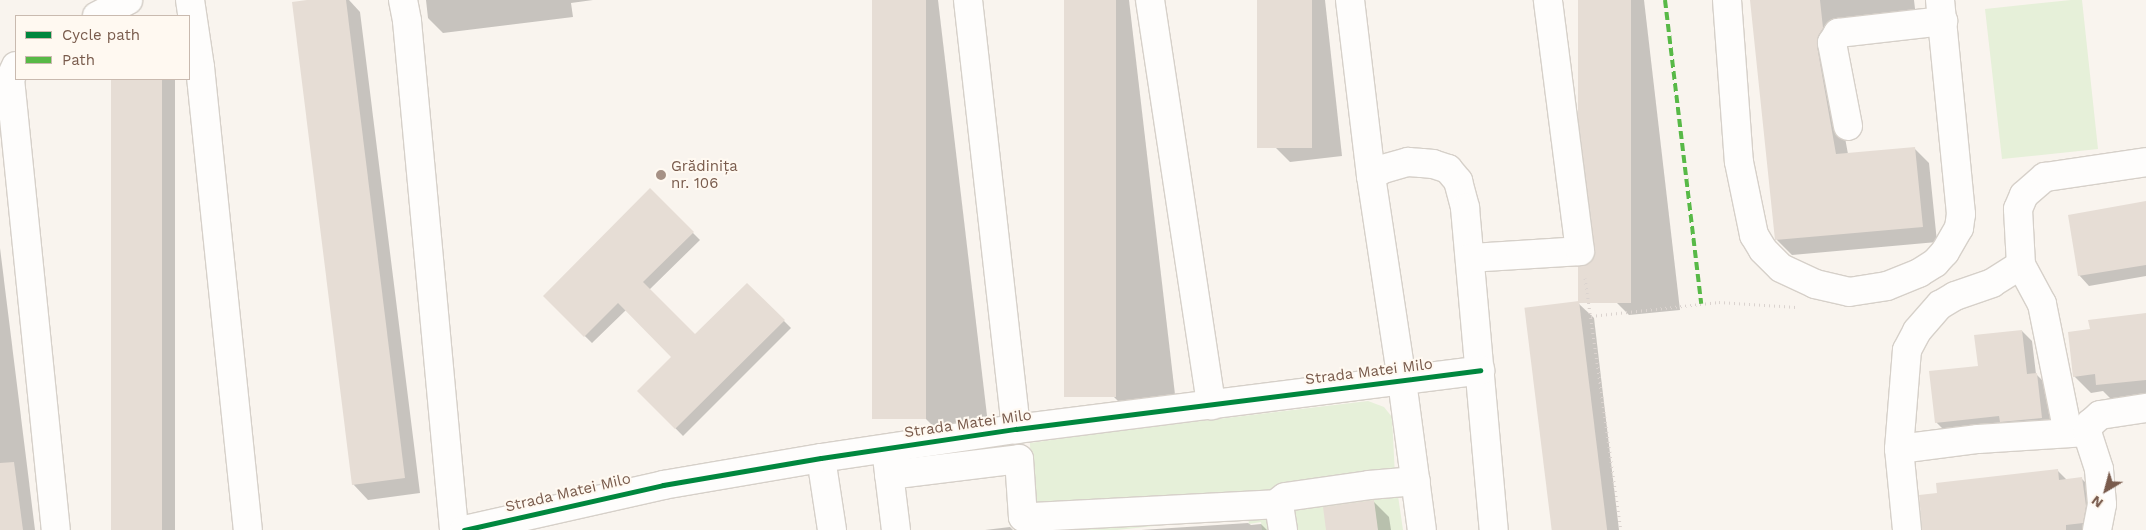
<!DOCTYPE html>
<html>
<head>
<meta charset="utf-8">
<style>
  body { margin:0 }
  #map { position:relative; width:2146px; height:530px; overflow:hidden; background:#f9f4ee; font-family:"Work Sans",sans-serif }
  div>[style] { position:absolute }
  .green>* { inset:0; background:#e6f0d9 }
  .shadow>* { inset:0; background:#0003; transform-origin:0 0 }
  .building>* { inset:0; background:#e6ddd5; transform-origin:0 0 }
  .path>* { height:3px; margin-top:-1.5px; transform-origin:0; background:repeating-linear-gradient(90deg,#dbd3cf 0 1px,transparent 0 5px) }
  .roads { filter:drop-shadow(1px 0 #d6d0c9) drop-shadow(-1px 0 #d6d0c9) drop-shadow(0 1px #d6d0c9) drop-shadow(0 -1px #d6d0c9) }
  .minor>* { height:28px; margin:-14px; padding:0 14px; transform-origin:14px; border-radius:14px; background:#fefdfc }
  .quiet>* { height:4px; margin-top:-2px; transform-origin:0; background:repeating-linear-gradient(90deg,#58b947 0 8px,transparent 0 12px) }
  .cycleway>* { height:5px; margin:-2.5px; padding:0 2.5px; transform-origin:2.5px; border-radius:2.5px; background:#00873e }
  .dots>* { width:14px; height:14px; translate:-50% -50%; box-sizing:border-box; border:2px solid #fff9f1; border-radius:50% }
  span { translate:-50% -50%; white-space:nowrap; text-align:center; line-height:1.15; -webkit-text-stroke:4px #fff9f1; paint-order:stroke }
  .poi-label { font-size:15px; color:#795b4c }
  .left { translate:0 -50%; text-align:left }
  .street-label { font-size:15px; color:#795b4c }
  .legend { position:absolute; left:15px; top:15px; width:175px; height:65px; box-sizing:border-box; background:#fff9f1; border:1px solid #c9baaf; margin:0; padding:6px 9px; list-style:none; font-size:15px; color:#795b4c }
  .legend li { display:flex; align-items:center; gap:10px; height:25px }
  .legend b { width:25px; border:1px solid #c9baaf }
  .north { position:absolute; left:2081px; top:465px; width:50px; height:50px; -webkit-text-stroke:4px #fff9f1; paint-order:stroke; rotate:217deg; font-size:14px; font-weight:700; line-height:20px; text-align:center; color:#795b4c }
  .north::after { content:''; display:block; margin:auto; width:18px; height:22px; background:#795b4c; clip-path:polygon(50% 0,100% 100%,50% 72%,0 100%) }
</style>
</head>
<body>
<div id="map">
  <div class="green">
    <i style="clip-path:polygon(2071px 0,2082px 0,2098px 149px,2002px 159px,1985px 9px)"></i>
    <i style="clip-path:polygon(1368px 401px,1384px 407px,1392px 417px,1395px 476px,1280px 494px,1032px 511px,1030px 443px,1101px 433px)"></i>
    <i style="clip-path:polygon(1397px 489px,1403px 530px,1290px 530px,1287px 502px)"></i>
    <i style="clip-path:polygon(1272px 513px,1274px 530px,1262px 530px,1261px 522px,1249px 524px,1248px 516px,1117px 530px,1067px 530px)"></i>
  </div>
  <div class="shadow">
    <i style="clip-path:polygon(317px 0,349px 0,360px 12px,420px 493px,368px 500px,353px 484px)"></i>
    <i style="clip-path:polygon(426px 0,593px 0,571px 3px,573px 17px,443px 33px,428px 18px)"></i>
    <i style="clip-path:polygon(873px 0,938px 0,988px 424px,937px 430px,922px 415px)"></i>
    <i style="clip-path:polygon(1065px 0,1129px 0,1176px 403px,1126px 409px,1111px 394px)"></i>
    <i style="clip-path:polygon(1258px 0,1325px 0,1342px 156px,1290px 162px,1275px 147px)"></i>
    <i style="clip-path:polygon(1580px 0,1644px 0,1680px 310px,1629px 315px,1614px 300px)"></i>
    <i style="clip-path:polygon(1752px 0,1914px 0,1916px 17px,1836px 25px,1831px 62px,1848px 154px,1914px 148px,1929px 163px,1937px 242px,1792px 255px,1777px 240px)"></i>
    <i style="left:112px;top:79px;width:63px;height:454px"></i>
    <i style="clip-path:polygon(650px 190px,700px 240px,649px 290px,695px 336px,747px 284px,791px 328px,683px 436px,639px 391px,673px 357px,626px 310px,592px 343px,544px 296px)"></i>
    <i style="clip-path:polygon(2146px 203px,2146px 276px,2089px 286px,2079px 275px)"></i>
    <i style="clip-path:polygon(0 248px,35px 530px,0 530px)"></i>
    <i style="clip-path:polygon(1578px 303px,1594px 318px,1619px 530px,1553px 530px)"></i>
    <i style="clip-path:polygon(2146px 314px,2146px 397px,2113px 401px,2103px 391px,2091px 393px,2074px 376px,2091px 330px)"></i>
    <i style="clip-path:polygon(2022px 331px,2032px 341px,2036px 374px,2047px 385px,2052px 428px,1947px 433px,1936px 422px,1979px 367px)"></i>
    <i style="clip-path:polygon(2057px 470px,2067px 480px,2082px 479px,2098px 495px,2100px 530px,1924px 530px,1939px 494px)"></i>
    <i style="clip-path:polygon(1374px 502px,1389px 517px,1391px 530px,1327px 530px)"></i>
    <i style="clip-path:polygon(1248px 523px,1251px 525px,1261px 524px,1267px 530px,1141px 530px)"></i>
    <i style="clip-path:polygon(1010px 527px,1013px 530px,985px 530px)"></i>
  </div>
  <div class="building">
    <i style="clip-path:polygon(307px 0,346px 0,405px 478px,352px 485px,292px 2px)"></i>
    <i style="left:872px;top:0;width:54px;height:419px"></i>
    <i style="left:1064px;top:0;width:52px;height:397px"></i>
    <i style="left:1257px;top:0;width:55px;height:148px"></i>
    <i style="left:1578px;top:0;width:53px;height:303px"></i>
    <i style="clip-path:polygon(1750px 0,1820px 0,1823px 28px,1818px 36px,1817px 46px,1836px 154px,1915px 147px,1923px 227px,1775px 240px)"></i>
    <i style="left:111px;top:79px;width:51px;height:454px"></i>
    <i style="clip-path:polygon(650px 188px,694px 232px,643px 282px,695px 334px,747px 283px,785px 320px,675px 429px,637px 391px,671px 357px,618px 303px,584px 337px,543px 296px)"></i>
    <i style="clip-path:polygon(2146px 201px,2146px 265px,2078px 276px,2068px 215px)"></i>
    <i style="left:1579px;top:301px;width:231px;height:55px;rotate:83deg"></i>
    <i style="clip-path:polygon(2146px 313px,2146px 380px,2096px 385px,2095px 374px,2073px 377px,2068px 332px,2090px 329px,2088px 320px)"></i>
    <i style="clip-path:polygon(2022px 330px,2027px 374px,2037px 373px,2042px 418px,2000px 422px,1999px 416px,1935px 423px,1929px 371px,1978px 366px,1974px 335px)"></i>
    <i style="clip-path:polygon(14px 462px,23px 530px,0 530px,0 463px)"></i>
    <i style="clip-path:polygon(2058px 469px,2059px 480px,2082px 477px,2086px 506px,2083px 523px,2066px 525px,2066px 530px,1922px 530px,1919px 495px,1937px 493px,1936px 483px)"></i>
    <i style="clip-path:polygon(1374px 500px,1378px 530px,1326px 530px,1323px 507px)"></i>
  </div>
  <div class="path">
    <i style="left:1585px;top:278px;width:255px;rotate:81.9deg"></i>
    <i style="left:1591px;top:316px;width:129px;rotate:-6.2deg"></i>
    <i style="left:1719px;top:302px;width:77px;rotate:3.7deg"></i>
  </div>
  <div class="roads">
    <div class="minor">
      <i style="left:190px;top:0;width:68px;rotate:81.5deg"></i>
      <i style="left:200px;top:67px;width:465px;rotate:84.1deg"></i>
      <i style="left:403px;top:0;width:21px;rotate:79deg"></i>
      <i style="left:407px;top:21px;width:511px;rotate:84.72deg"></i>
      <i style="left:968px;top:0;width:432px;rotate:83.6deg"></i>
      <i style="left:1150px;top:0;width:410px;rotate:81.4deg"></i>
      <i style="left:1350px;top:0;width:177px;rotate:83.2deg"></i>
      <i style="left:1371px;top:176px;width:14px;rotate:-30deg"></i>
      <i style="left:1383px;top:169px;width:26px;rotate:-16deg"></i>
      <i style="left:1408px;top:162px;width:14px;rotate:4deg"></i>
      <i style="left:1422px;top:163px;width:11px;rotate:5deg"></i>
      <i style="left:1433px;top:164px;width:16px;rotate:18deg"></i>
      <i style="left:1448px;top:169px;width:16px;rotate:50deg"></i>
      <i style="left:1458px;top:181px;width:28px;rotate:75deg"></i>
      <i style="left:1465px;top:208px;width:323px;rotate:84.9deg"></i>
      <i style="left:1727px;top:0;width:162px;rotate:85.8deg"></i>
      <i style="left:1739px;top:162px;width:75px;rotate:78.4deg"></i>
      <i style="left:1754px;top:235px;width:17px;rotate:59deg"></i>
      <i style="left:1763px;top:250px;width:25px;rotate:45deg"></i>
      <i style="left:1781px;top:268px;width:38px;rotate:25deg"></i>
      <i style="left:1815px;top:284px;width:35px;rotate:13deg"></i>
      <i style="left:1849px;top:292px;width:38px;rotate:-9deg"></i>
      <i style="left:1887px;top:286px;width:35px;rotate:-22deg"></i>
      <i style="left:1919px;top:273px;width:19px;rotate:-32deg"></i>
      <i style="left:1935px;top:263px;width:15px;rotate:-48deg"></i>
      <i style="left:1945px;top:252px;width:28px;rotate:-60deg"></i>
      <i style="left:1959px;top:228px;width:14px;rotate:-82deg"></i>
      <i style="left:1961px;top:214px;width:215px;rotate:-95.6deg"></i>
      <i style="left:97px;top:16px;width:35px;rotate:-27deg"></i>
      <i style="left:16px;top:66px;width:14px;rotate:115deg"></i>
      <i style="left:10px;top:79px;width:453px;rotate:84.2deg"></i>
      <i style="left:1848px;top:126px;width:85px;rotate:-100.9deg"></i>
      <i style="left:1832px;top:43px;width:12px;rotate:-59deg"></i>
      <i style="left:1838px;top:33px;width:106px;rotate:-6.5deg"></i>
      <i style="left:1371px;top:176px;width:207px;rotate:81.4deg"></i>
      <i style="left:1402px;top:381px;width:150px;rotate:82.4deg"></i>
      <i style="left:1470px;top:258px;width:110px;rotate:-3.6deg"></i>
      <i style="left:1580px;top:251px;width:253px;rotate:-97.3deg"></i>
      <i style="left:2068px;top:433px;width:132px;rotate:-101.4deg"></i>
      <i style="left:2042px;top:304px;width:44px;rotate:-118.3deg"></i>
      <i style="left:2021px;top:265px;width:56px;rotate:-93.1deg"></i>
      <i style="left:2018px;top:209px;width:15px;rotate:-67deg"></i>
      <i style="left:2024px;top:195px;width:28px;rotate:-41deg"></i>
      <i style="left:2045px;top:177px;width:102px;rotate:-8.4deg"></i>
      <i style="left:1899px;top:449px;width:80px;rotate:-7.2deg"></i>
      <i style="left:1978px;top:439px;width:109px;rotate:-3.7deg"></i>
      <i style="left:887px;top:457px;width:74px;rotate:83deg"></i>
      <i style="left:821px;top:458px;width:73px;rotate:81.3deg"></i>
      <i style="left:889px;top:475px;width:131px;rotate:-7deg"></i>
      <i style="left:1019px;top:459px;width:58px;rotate:86.1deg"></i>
      <i style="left:1023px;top:517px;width:10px"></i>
      <i style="left:1033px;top:517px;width:247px;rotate:-3deg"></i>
      <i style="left:464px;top:530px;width:204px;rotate:-12.7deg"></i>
      <i style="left:663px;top:485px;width:160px;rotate:-9.7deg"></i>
      <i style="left:821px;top:458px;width:197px;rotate:-8.5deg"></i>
      <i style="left:1016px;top:429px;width:468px;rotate:-7.2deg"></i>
      <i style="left:1283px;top:530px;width:24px;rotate:-99deg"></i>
      <i style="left:1279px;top:506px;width:5px;rotate:-79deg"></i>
      <i style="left:1280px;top:501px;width:6px;rotate:-39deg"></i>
      <i style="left:1285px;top:497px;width:85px;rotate:-8.1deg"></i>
      <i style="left:1369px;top:485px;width:47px;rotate:-4.9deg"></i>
      <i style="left:1907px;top:530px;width:81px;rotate:-95.6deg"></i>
      <i style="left:1899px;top:449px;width:99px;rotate:-85.4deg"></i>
      <i style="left:1907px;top:350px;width:21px;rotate:-62deg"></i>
      <i style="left:1917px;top:331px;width:35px;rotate:-49deg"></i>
      <i style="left:1940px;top:305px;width:17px;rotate:-31deg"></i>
      <i style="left:1955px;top:296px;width:39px;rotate:-19deg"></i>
      <i style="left:1992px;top:283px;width:34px;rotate:-32deg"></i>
      <i style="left:2097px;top:530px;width:26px;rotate:-79deg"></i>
      <i style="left:2102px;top:504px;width:35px;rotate:-95deg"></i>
      <i style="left:2099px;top:469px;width:39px;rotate:-108deg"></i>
      <i style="left:2087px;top:432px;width:9px;rotate:-69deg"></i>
      <i style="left:2090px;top:424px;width:13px;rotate:-42deg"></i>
      <i style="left:2100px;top:415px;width:47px;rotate:-8.7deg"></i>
    </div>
  </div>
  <div class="quiet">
    <i style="left:1665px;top:0;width:306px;rotate:83.2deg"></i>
  </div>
  <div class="cycleway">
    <i style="left:464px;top:530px;width:204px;rotate:-12.7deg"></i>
    <i style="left:663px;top:485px;width:160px;rotate:-9.7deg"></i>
    <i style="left:821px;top:458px;width:197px;rotate:-8.5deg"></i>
    <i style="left:1016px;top:429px;width:468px;rotate:-7.2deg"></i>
  </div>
  <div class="dots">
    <i style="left:661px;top:175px;background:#a69185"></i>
  </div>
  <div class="poi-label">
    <span class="left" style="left:671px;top:175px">Grădinița<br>nr. 106</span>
  </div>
  <div class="street-label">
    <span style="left:1369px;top:372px;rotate:-7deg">Strada Matei Milo</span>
    <span style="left:968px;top:424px;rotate:-8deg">Strada Matei Milo</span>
    <span style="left:568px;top:493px;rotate:-13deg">Strada Matei Milo</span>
  </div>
  <ul class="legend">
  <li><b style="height:6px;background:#00873e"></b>Cycle path</li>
  <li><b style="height:6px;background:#58b947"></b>Path</li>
  </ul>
  <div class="north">N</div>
</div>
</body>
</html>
